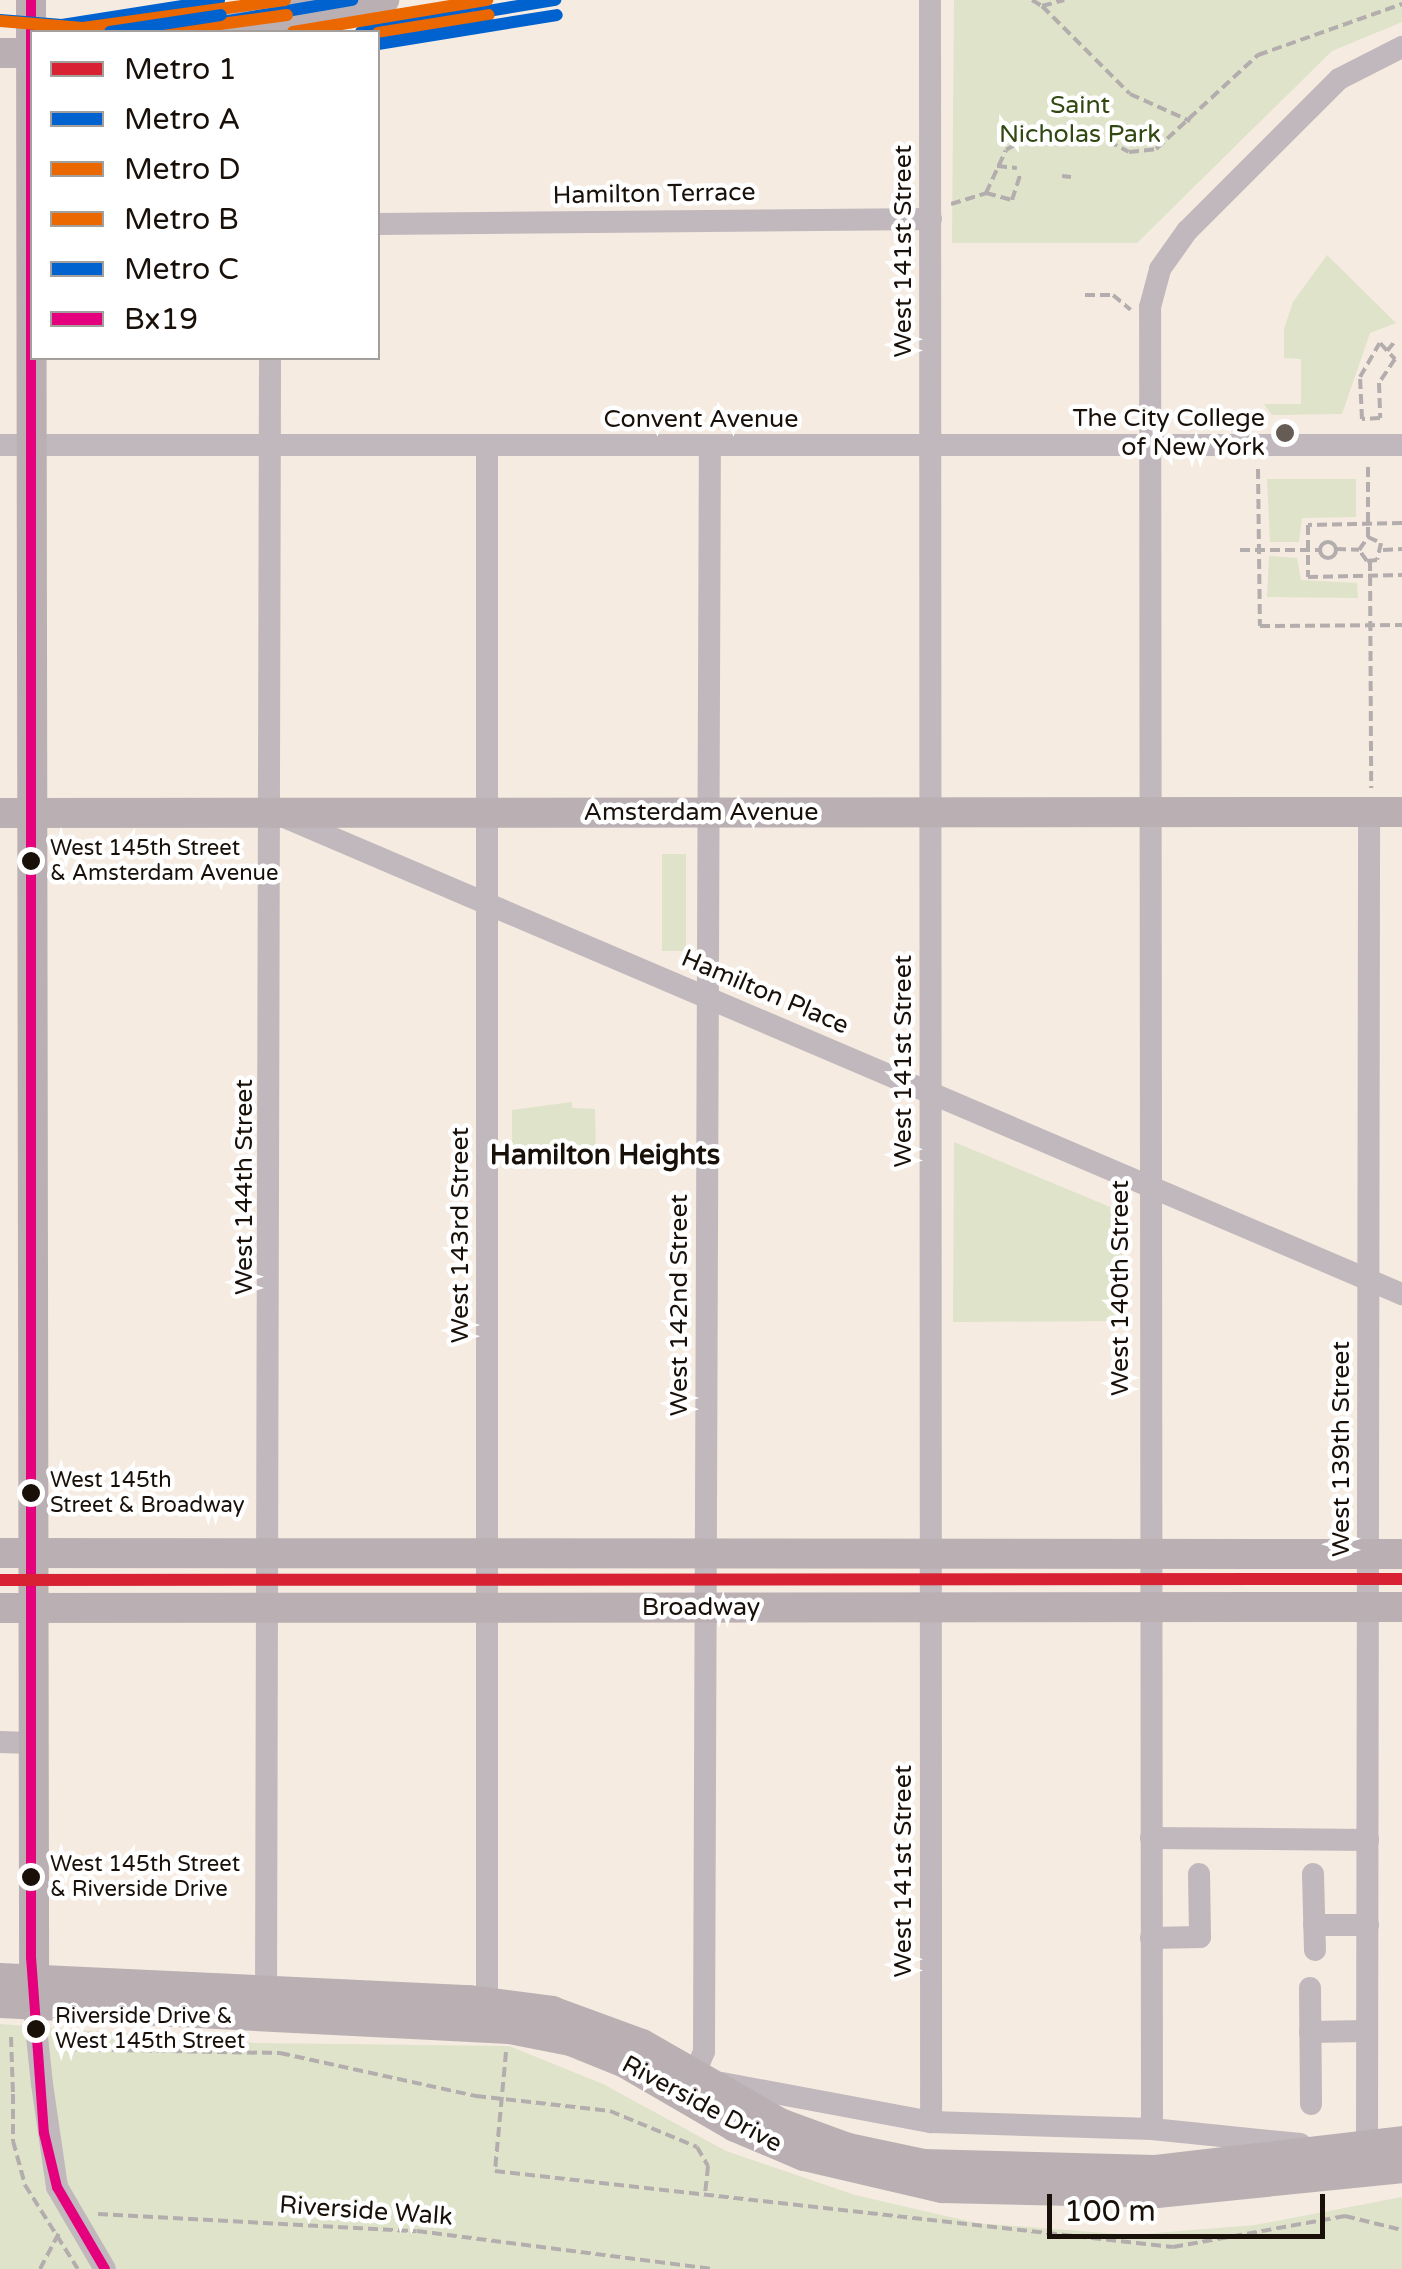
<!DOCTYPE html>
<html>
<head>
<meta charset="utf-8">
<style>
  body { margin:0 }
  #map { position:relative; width:1402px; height:2269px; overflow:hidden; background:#f5ebe1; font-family:"Varela Round",sans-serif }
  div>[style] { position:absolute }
  .green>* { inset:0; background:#dee3ca; transform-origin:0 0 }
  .path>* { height:4px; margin-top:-2px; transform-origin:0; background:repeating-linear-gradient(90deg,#b4adad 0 10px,transparent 0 15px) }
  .path>.ring { margin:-2px; padding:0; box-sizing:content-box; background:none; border:4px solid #b4adad; border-radius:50% }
  .minor>* { height:22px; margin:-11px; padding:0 11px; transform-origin:11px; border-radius:11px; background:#c0b8bc }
  .major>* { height:30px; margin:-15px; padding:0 15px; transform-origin:15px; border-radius:15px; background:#bab0b3 }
  .path-bridge>* { height:4px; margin-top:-2px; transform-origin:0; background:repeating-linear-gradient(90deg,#b4adad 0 10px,transparent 0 15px) }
  .minor-bridge>* { height:22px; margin:-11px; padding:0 11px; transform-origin:11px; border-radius:11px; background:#c0b8bc }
  .bus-1>* { height:10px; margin:-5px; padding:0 5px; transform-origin:5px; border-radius:5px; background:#e5007d }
  .metro-1>* { height:12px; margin:-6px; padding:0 6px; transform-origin:6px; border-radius:6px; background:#d82233 }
  .metro-2>* { height:12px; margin:-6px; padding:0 6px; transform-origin:6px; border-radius:6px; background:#0062cf }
  .metro-3>* { height:12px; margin:-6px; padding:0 6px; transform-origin:6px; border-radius:6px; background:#eb6800 }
  .metro-4>* { height:12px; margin:-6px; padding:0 6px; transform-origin:6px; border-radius:6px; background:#eb6800 }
  .metro-5>* { height:12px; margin:-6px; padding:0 6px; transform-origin:6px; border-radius:6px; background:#0062cf }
  .dots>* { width:28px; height:28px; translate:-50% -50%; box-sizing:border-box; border:5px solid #fff; border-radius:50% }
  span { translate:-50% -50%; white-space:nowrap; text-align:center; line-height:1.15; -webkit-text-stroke:9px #fff; paint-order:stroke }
  .bus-label { font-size:22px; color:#181009 }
  .left { translate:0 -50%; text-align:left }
  .park-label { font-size:25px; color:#324812 }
  .street-label { font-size:25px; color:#181009 }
  .poi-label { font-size:25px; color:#181009 }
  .right { translate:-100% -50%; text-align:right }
  .neighbourhood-label { font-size:28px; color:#181009; font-weight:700 }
  .legend { position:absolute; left:30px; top:30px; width:350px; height:330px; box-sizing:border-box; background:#fff; border:2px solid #a39f9d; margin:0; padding:12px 18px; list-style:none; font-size:30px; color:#181009 }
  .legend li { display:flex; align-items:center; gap:20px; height:50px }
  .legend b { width:50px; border:2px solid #a39f9d }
  .scale { position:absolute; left:1047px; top:2194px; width:278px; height:45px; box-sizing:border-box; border:5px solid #181009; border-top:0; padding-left:12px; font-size:30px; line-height:35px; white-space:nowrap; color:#181009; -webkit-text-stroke:8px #fff; paint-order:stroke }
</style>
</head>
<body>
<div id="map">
  <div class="green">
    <i style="clip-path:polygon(954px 0,1402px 0,1402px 22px,1332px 51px,1137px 243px,952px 243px)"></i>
    <i style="clip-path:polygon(1327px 255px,1396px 323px,1370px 333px,1342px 414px,1272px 415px,1264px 404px,1301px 404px,1301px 359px,1284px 358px,1284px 329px,1293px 302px)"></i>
    <i style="clip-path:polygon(1267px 479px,1356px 479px,1356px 517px,1302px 518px,1299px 542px,1270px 542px)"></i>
    <i style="clip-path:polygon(1269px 556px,1297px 558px,1301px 580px,1357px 583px,1358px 598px,1267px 597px)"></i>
    <i style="left:662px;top:854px;width:24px;height:97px"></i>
    <i style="clip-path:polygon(572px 1102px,572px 1108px,595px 1109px,596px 1161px,512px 1158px,512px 1110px)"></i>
    <i style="clip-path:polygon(954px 1142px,1122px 1212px,1123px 1321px,953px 1322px)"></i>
    <i style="clip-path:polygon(0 2024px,256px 2043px,509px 2046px,603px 2084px,726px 2151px,855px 2195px,976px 2223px,1131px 2235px,1255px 2225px,1402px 2197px,1402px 2269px,0 2269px)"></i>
  </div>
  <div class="path">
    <i style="left:1032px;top:0;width:12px;rotate:31deg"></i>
    <i style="left:1042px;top:6px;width:23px;rotate:-15deg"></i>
    <i style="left:1042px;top:6px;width:124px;rotate:45deg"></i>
    <i style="left:1130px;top:94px;width:66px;rotate:24.2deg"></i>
    <i style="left:997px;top:166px;width:20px;rotate:6deg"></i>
    <i style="left:1062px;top:176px;width:9px;rotate:6deg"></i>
    <i style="left:986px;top:193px;width:27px;rotate:15deg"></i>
    <i style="left:1012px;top:200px;width:26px;rotate:-72deg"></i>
    <i style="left:951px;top:204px;width:37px;rotate:-17deg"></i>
    <i style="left:986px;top:193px;width:47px;rotate:-65.1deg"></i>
    <i style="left:1006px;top:150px;width:23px;rotate:-31deg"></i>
    <i style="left:1026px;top:138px;width:39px;rotate:6deg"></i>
    <i style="left:1065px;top:142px;width:31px;rotate:-15deg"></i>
    <i style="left:1095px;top:134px;width:38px;rotate:28deg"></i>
    <i style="left:1129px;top:152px;width:27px;rotate:-6deg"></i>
    <i style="left:1156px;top:149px;width:139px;rotate:-42.7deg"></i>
    <i style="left:1258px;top:55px;width:153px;rotate:-19.5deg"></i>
    <i style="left:1085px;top:295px;width:28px"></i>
    <i style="left:1113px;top:295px;width:23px;rotate:40deg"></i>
    <i style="left:1380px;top:343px;width:22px;rotate:47deg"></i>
    <i style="left:1395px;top:359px;width:29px;rotate:124deg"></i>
    <i style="left:1379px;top:383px;width:35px;rotate:88deg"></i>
    <i style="left:1380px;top:418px;width:18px;rotate:177deg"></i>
    <i style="left:1362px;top:419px;width:42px;rotate:-92.7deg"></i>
    <i style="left:1360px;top:377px;width:39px;rotate:-60deg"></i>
    <i style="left:1387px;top:351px;width:13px;rotate:-51deg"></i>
    <i style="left:1258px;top:469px;width:157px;rotate:89.3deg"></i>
    <i style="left:1260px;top:626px;width:142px;rotate:-0.4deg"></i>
    <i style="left:1402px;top:523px;width:94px;rotate:178.8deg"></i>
    <i style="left:1308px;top:525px;width:52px;rotate:90deg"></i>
    <i style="left:1308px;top:577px;width:94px;rotate:-1.2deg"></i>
    <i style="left:1368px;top:537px;width:14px;rotate:25deg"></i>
    <i style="left:1381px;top:543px;width:17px;rotate:103deg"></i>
    <i style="left:1377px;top:560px;width:10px;rotate:174deg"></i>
    <i style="left:1367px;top:561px;width:14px;rotate:-126deg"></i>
    <i style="left:1359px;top:550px;width:16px;rotate:-55deg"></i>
    <i style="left:1368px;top:537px;width:70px;rotate:-90deg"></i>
    <i class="ring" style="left:1320px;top:542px;width:12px;height:12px"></i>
    <i style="left:1336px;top:549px;width:23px;rotate:2deg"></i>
    <i style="left:1240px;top:550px;width:79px"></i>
    <i style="left:1383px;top:550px;width:19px;rotate:-3deg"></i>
    <i style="left:1370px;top:561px;width:227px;rotate:89.7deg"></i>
    <i style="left:11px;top:2037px;width:57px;rotate:88deg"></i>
    <i style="left:67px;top:2049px;width:213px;rotate:1.1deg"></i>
    <i style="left:280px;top:2053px;width:201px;rotate:12.4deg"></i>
    <i style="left:476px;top:2096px;width:135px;rotate:6.4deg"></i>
    <i style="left:610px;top:2111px;width:94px;rotate:22.5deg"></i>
    <i style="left:697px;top:2147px;width:22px;rotate:60deg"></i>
    <i style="left:708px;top:2166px;width:28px;rotate:96deg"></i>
    <i style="left:506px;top:2052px;width:120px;rotate:95.3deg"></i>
    <i style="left:495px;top:2171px;width:682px;rotate:6.4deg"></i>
    <i style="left:1173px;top:2247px;width:175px;rotate:-10.2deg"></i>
    <i style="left:1345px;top:2216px;width:59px;rotate:13.8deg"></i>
    <i style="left:98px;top:2214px;width:319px;rotate:3.1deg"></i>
    <i style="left:417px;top:2231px;width:300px;rotate:7.3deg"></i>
    <i style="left:40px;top:2269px;width:41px;rotate:-62.2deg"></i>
  </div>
  <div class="minor">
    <i style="left:930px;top:0;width:2122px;rotate:89.97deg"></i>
    <i style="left:378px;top:224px;width:553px;rotate:-0.52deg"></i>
    <i style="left:0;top:445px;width:1402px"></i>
    <i style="left:487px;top:445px;width:1571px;rotate:90deg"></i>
    <i style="left:284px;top:817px;width:1216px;rotate:23.11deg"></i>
    <i style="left:0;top:1742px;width:30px;rotate:2deg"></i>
    <i style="left:1151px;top:1838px;width:217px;rotate:0.5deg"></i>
    <i style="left:1313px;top:1874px;width:76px;rotate:88.5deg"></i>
    <i style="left:1314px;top:1925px;width:54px"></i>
    <i style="left:1151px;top:1938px;width:49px;rotate:-1.2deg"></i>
    <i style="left:1200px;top:1937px;width:63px;rotate:-90.9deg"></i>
    <i style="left:1310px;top:1988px;width:116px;rotate:89.5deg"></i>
    <i style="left:266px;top:2003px;width:1645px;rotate:-89.86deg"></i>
    <i style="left:34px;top:2008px;width:76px;rotate:84deg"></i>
    <i style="left:1310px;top:2032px;width:57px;rotate:-1deg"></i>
    <i style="left:722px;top:2083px;width:213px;rotate:10.6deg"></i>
    <i style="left:931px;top:2122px;width:221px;rotate:1.8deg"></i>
    <i style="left:1152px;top:2129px;width:149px;rotate:5.8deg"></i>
    <i style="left:690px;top:2086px;width:37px;rotate:-68deg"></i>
    <i style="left:704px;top:2052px;width:1605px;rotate:-89.79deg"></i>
    <i style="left:1152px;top:2129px;width:1822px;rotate:-90.06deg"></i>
    <i style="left:1150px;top:307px;width:39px;rotate:-75deg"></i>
    <i style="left:1160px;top:269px;width:47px;rotate:-54.6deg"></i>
    <i style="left:1187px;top:231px;width:215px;rotate:-45deg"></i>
    <i style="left:1339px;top:79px;width:71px;rotate:-26.9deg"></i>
    <i style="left:1367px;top:2146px;width:1334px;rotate:-89.91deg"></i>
  </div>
  <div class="major">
    <i style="left:31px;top:0;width:2008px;rotate:89.91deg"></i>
    <i style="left:192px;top:32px;width:195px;rotate:-9.5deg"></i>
    <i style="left:0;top:53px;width:32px"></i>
    <i style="left:0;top:813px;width:1402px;rotate:-0.04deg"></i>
    <i style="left:0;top:1553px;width:1402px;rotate:0.04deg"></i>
    <i style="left:0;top:1608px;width:1402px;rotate:-0.04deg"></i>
    <i style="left:0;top:1978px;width:470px;rotate:2.7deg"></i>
    <i style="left:469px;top:2000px;width:84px;rotate:7.5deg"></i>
    <i style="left:552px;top:2011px;width:96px;rotate:20.1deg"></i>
    <i style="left:642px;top:2044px;width:159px;rotate:29.8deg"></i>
    <i style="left:780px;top:2123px;width:72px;rotate:20.2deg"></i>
    <i style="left:848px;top:2148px;width:77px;rotate:12deg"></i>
    <i style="left:923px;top:2164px;width:233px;rotate:1.5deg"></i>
    <i style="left:1156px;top:2170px;width:248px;rotate:-6.7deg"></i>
    <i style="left:0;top:2003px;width:510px;rotate:2.92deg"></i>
    <i style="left:509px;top:2029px;width:63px;rotate:11deg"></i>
    <i style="left:571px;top:2041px;width:58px;rotate:22.2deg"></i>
    <i style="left:625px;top:2063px;width:127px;rotate:30.2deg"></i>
    <i style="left:735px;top:2127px;width:75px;rotate:22.8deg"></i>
    <i style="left:804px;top:2156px;width:142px;rotate:13.1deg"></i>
    <i style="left:942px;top:2188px;width:215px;rotate:1.3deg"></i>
    <i style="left:1157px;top:2193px;width:246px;rotate:-5.8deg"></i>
  </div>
  <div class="path-bridge">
    <i style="left:13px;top:2094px;width:47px;rotate:90deg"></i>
    <i style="left:13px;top:2141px;width:46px;rotate:74.7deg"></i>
    <i style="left:25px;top:2185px;width:99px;rotate:57.8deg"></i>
  </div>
  <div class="minor-bridge">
    <i style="left:42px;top:2084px;width:104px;rotate:81.7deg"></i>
    <i style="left:57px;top:2187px;width:95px;rotate:59.7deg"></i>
  </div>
  <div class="bus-1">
    <i style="left:31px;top:0;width:1957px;rotate:90deg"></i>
    <i style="left:31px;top:1957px;width:176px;rotate:85.8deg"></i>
    <i style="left:44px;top:2133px;width:56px;rotate:76.5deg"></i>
    <i style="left:57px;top:2187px;width:95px;rotate:59.7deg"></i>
  </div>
  <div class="metro-1">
    <i style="left:0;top:1580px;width:1402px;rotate:-0.04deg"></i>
  </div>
  <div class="metro-2">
    <i style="left:0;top:20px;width:62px;rotate:4.6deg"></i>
    <i style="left:62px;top:25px;width:159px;rotate:-9deg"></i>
    <i style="left:164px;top:32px;width:191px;rotate:-9.7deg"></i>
    <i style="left:361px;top:32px;width:197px;rotate:-9.4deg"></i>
  </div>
  <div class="metro-3">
    <i style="left:0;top:21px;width:83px;rotate:4.8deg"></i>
    <i style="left:83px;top:28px;width:204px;rotate:-7.9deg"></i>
    <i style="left:293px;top:32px;width:197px;rotate:-9.4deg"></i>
  </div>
  <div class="metro-4">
    <i style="left:160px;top:32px;width:128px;rotate:-7.6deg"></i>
    <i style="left:378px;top:33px;width:112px;rotate:-9.2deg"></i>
  </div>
  <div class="metro-5">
    <i style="left:110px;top:32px;width:112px;rotate:-8.7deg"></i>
    <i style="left:378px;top:44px;width:181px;rotate:-9.2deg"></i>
  </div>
  <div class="dots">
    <i style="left:1285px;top:433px;background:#655d55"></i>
    <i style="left:31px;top:861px;background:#181009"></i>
    <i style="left:31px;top:1493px;background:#181009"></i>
    <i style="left:31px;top:1877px;background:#181009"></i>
    <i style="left:36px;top:2029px;background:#181009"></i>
  </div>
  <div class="bus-label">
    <span class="left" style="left:50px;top:861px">West 145th Street<br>&amp; Amsterdam Avenue</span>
    <span class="left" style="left:50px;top:1493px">West 145th<br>Street &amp; Broadway</span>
    <span class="left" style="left:50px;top:1877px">West 145th Street<br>&amp; Riverside Drive</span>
    <span class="left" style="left:55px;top:2029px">Riverside Drive &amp;<br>West 145th Street</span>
  </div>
  <div class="park-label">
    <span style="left:1080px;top:120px">Saint<br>Nicholas Park</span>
  </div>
  <div class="street-label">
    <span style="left:654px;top:194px;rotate:-1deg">Hamilton Terrace</span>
    <span style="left:903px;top:251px;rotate:-90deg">West 141st Street</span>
    <span style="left:701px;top:419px">Convent Avenue</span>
    <span style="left:701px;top:812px">Amsterdam Avenue</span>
    <span style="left:765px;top:992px;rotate:23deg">Hamilton Place</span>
    <span style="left:903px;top:1061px;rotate:-90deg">West 141st Street</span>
    <span style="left:244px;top:1187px;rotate:-90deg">West 144th Street</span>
    <span style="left:460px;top:1235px;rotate:-90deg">West 143rd Street</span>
    <span style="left:1120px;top:1288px;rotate:-90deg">West 140th Street</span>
    <span style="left:679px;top:1305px;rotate:-90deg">West 142nd Street</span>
    <span style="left:1341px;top:1449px;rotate:-90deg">West 139th Street</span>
    <span style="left:701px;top:1607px">Broadway</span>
    <span style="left:903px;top:1871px;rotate:-90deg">West 141st Street</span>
    <span style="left:702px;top:2104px;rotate:28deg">Riverside Drive</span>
    <span style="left:366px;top:2211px;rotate:4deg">Riverside Walk</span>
  </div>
  <div class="poi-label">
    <span class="right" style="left:1265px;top:433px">The City College<br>of New York</span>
  </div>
  <div class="neighbourhood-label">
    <span style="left:605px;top:1155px">Hamilton Heights</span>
  </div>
  <ul class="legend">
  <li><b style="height:12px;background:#d82233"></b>Metro 1</li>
  <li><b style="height:12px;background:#0062cf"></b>Metro A</li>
  <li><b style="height:12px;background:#eb6800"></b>Metro D</li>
  <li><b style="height:12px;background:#eb6800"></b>Metro B</li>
  <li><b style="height:12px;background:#0062cf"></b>Metro C</li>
  <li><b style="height:12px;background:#e5007d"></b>Bx19</li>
  </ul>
  <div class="scale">100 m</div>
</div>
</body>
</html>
